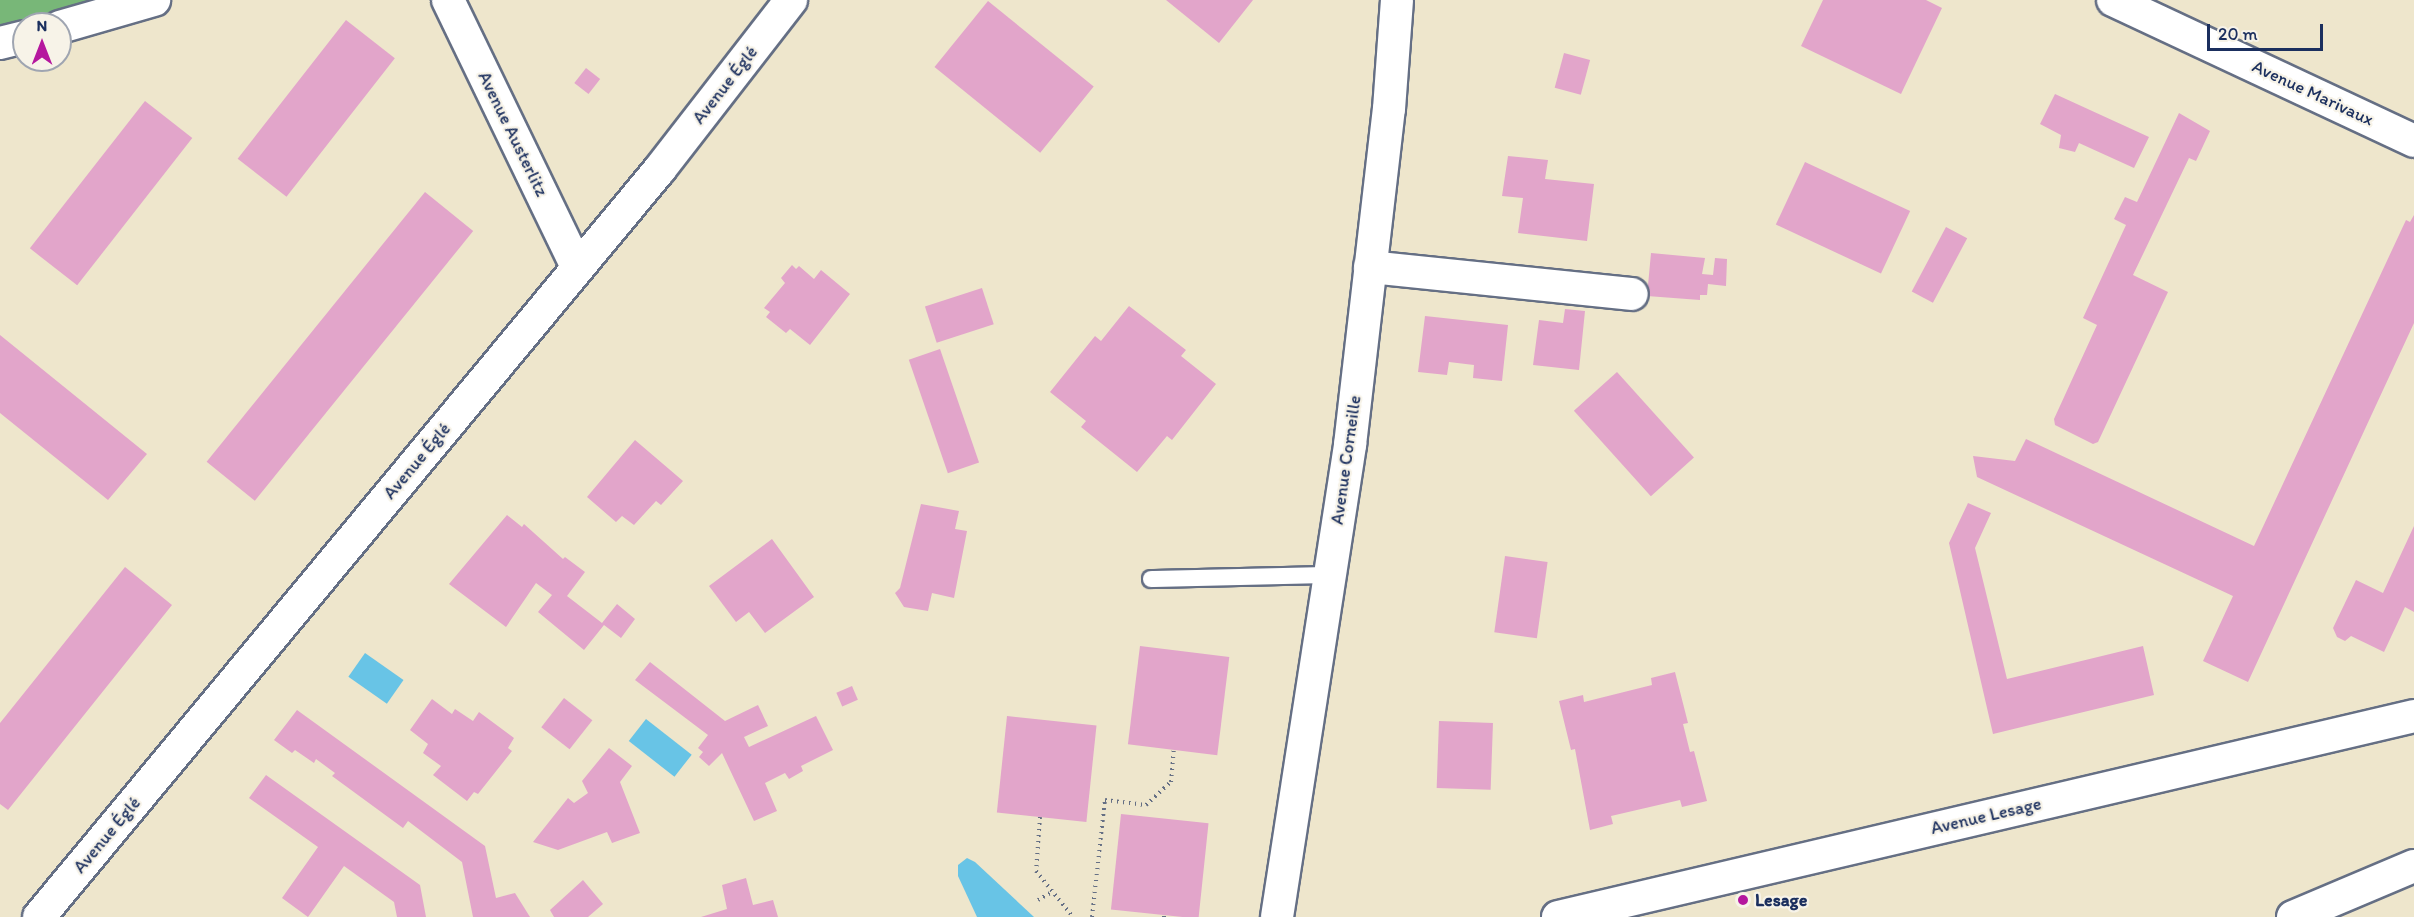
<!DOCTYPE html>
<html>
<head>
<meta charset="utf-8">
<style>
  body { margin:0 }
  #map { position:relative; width:2414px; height:917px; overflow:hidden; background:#eee6cc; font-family:Itim,sans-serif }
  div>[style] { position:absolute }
  .forest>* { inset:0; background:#78b778 }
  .water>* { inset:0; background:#68c4e6; transform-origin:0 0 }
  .building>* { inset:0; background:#e2a5ca; transform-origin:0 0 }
  .path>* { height:4px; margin-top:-2px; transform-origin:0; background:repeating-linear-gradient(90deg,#656f84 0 1.5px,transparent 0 6px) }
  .roads { filter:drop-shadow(2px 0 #656f84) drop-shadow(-2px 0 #656f84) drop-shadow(0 2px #656f84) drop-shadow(0 -2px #656f84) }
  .service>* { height:16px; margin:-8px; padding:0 8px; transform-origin:8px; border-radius:8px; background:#fff }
  .minor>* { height:32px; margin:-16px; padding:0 16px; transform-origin:16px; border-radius:16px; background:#fff }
  .dots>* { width:16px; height:16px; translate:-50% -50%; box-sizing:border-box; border:3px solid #f7f3e8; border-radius:50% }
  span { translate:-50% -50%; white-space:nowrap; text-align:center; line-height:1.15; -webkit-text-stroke:4.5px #f7f3e8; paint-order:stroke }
  .street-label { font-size:18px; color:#1b2f5e }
  .poi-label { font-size:18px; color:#1b2f5e; font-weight:700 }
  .left { translate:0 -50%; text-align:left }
  .north { position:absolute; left:12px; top:12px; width:60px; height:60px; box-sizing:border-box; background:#f7f3e8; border:2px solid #9fa5b1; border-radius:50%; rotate:0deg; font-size:16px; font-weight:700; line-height:24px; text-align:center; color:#1b2f5e }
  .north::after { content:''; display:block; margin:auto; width:21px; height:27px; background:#b5179e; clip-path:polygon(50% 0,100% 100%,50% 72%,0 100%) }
  .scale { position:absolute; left:2207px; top:24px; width:116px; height:27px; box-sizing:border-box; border:3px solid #1b2f5e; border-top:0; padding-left:8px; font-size:18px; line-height:21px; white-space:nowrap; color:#1b2f5e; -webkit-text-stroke:4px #f7f3e8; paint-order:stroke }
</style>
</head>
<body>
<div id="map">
  <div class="forest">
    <i style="clip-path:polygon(0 0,94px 0,0 30px)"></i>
  </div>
  <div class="water">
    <i style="left:365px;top:653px;width:47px;height:29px;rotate:35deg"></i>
    <i style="left:646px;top:719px;width:58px;height:28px;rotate:38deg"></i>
    <i style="clip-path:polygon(967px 858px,975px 862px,1034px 917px,977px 917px,958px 876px,958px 865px)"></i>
  </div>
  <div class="building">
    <i style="clip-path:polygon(1166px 0,1253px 0,1219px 43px)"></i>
    <i style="clip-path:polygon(1823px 0,1926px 0,1942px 8px,1901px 94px,1801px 46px)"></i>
    <i style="left:988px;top:1px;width:136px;height:85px;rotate:39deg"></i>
    <i style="left:346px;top:20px;width:62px;height:176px;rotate:38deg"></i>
    <i style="left:1564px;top:53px;width:27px;height:36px;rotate:15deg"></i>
    <i style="left:586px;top:68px;width:18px;height:19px;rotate:38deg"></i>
    <i style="clip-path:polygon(2055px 94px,2149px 137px,2134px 168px,2079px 143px,2075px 152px,2059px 148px,2061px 135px,2040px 124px)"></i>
    <i style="left:145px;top:101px;width:60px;height:187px;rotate:38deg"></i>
    <i style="clip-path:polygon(2179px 113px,2210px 131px,2196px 161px,2189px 158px,2133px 275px,2168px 292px,2098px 442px,2093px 444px,2055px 425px,2054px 419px,2097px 325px,2083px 318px,2126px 225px,2114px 219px,2125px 197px,2137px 202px)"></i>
    <i style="clip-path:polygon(1508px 156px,1548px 160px,1545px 179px,1594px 184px,1587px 241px,1518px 233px,1523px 198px,1502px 196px)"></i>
    <i style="left:1805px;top:162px;width:116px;height:69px;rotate:25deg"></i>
    <i style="left:425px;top:192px;width:62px;height:347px;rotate:39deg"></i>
    <i style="clip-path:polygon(2414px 215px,2414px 323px,2248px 682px,2203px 661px,2233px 596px,1977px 477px,1973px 456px,2015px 461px,2026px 439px,2254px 546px,2406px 220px,2410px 222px)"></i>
    <i style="left:1946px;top:227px;width:24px;height:73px;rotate:28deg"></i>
    <i style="clip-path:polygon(1651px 253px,1705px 258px,1702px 274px,1713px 275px,1715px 258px,1727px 259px,1726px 286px,1708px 284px,1707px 295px,1700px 295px,1700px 300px,1647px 296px)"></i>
    <i style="clip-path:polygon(792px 265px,796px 269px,799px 266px,814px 279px,821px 270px,850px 294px,810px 345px,790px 329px,786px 333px,766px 317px,770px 312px,764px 308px,785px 283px,781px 278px)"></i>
    <i style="left:982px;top:288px;width:38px;height:60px;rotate:72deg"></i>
    <i style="clip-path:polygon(1129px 306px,1186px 350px,1181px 356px,1216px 384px,1172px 440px,1167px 436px,1137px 472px,1081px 427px,1086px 421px,1050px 392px,1095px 336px,1101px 341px)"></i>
    <i style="clip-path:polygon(1565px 309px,1585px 311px,1579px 370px,1533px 365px,1539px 320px,1563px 323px)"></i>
    <i style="clip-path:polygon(1425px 316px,1508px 325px,1502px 381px,1473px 378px,1474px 365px,1449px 362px,1447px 375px,1418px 372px)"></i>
    <i style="clip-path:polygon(0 335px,147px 454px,108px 500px,0 413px)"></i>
    <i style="left:940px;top:349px;width:120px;height:33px;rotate:71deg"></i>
    <i style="left:1617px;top:372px;width:115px;height:58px;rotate:48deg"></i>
    <i style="clip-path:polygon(635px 440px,683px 481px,661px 505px,656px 501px,634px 525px,622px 516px,616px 522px,587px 497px)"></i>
    <i style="clip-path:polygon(1968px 503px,1991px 513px,1975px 548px,2007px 679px,2143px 646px,2154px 695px,1993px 734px,1949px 543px)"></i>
    <i style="clip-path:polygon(921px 504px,959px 511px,955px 529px,967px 531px,954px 598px,932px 593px,928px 611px,904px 607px,895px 593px,900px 588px)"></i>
    <i style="clip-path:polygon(507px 515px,522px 527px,524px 524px,563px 559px,565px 557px,585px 572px,567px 596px,602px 623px,617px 604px,635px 619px,621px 638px,604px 625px,584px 650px,538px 612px,552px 595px,536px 583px,506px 627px,449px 584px)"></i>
    <i style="clip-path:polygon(2414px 526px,2414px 612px,2405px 607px,2384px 652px,2351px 636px,2345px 641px,2337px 637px,2333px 628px,2356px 580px,2383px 593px)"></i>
    <i style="clip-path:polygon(772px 539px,814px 597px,765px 633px,749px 612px,736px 622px,709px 586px)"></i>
    <i style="left:1505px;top:556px;width:43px;height:77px;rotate:8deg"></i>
    <i style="clip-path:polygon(125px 567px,172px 605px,8px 810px,0 804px,0 723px)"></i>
    <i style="left:1140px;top:646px;width:90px;height:99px;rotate:7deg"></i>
    <i style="clip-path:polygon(650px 662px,725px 721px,758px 705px,768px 726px,744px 737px,749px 747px,816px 716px,833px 750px,801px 766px,803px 771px,789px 779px,785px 773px,765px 783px,777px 811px,754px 821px,722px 753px,709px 766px,699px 757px,703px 752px,698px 748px,708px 735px,635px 680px)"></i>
    <i style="clip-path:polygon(1675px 672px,1688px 723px,1683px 724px,1690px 752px,1694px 751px,1707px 801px,1682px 807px,1680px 800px,1611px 816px,1613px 824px,1590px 830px,1575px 749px,1571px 750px,1559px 701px,1583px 695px,1584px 702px,1652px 685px,1651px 678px)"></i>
    <i style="left:852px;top:686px;width:15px;height:17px;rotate:67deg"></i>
    <i style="left:564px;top:698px;width:36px;height:37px;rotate:38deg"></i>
    <i style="clip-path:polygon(432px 699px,452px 714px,455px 709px,473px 721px,479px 712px,514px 738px,508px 748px,512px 751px,478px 794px,474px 792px,467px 801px,433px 775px,441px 766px,423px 753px,428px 744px,410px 730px)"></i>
    <i style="clip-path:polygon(297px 710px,485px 846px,496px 898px,515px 893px,530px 917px,473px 917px,462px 862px,408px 821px,403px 828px,332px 776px,335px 773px,316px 759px,314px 763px,295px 750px,292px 753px,274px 740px)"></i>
    <i style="left:1007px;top:716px;width:90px;height:97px;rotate:6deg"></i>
    <i style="left:1439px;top:721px;width:54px;height:67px;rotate:2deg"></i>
    <i style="clip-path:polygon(609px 748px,632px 766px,620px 782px,640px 833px,612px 843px,607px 832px,558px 850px,533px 842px,568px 798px,574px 803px,588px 793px,582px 781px)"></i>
    <i style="clip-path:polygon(266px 775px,420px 885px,426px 917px,397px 917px,394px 902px,344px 866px,308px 917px,282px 898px,318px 847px,249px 798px)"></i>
    <i style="left:1121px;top:814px;width:88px;height:96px;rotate:6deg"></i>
    <i style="clip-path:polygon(746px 878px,753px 905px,773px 900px,778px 917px,701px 917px,727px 909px,722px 885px)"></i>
    <i style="clip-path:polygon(583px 880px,603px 904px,588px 917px,554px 917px,550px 910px)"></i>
  </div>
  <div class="path">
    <i style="left:1040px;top:817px;width:54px;rotate:94.2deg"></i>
    <i style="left:1036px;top:871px;width:59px;rotate:51.2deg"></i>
    <i style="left:1038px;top:900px;width:16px;rotate:-30deg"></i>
    <i style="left:1092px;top:917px;width:118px;rotate:-83.7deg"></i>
    <i style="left:1105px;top:800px;width:41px;rotate:7deg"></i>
    <i style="left:1146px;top:805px;width:34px;rotate:-43deg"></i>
    <i style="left:1171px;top:782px;width:33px;rotate:-85deg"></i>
    <i style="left:1164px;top:917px;width:1px;rotate:-90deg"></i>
  </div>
  <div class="roads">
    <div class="service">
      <i style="left:1151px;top:579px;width:178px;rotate:-1.3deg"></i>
    </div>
    <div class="minor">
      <i style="left:448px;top:0;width:297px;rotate:64.2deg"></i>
      <i style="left:2113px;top:0;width:332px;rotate:25.1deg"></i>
      <i style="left:60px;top:27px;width:98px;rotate:-16deg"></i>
      <i style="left:0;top:43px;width:25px;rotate:-14deg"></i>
      <i style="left:1370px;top:267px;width:263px;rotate:5.9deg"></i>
      <i style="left:39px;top:917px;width:972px;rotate:-50.3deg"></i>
      <i style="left:660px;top:169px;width:214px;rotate:-52.2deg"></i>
      <i style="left:1277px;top:917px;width:478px;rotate:-81.2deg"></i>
      <i style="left:1350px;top:445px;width:338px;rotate:-83.4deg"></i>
      <i style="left:1389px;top:109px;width:109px;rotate:-85.8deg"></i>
      <i style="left:1558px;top:917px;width:879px;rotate:-13.21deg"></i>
      <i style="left:2293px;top:917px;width:131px;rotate:-22.9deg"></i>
    </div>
  </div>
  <div class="dots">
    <i style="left:1743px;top:900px;background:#b5179e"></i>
  </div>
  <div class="street-label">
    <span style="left:725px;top:85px;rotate:-52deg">Avenue Églé</span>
    <span style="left:2313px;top:93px;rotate:25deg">Avenue Marivaux</span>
    <span style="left:513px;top:134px;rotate:64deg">Avenue Austerlitz</span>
    <span style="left:1346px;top:460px;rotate:-82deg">Avenue Corneille</span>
    <span style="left:417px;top:461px;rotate:-50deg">Avenue Églé</span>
    <span style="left:1986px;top:816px;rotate:-13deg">Avenue Lesage</span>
    <span style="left:107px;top:835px;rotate:-50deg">Avenue Églé</span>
  </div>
  <div class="poi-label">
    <span class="left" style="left:1755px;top:900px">Lesage</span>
  </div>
  <div class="north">N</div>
  <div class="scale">20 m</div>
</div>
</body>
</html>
